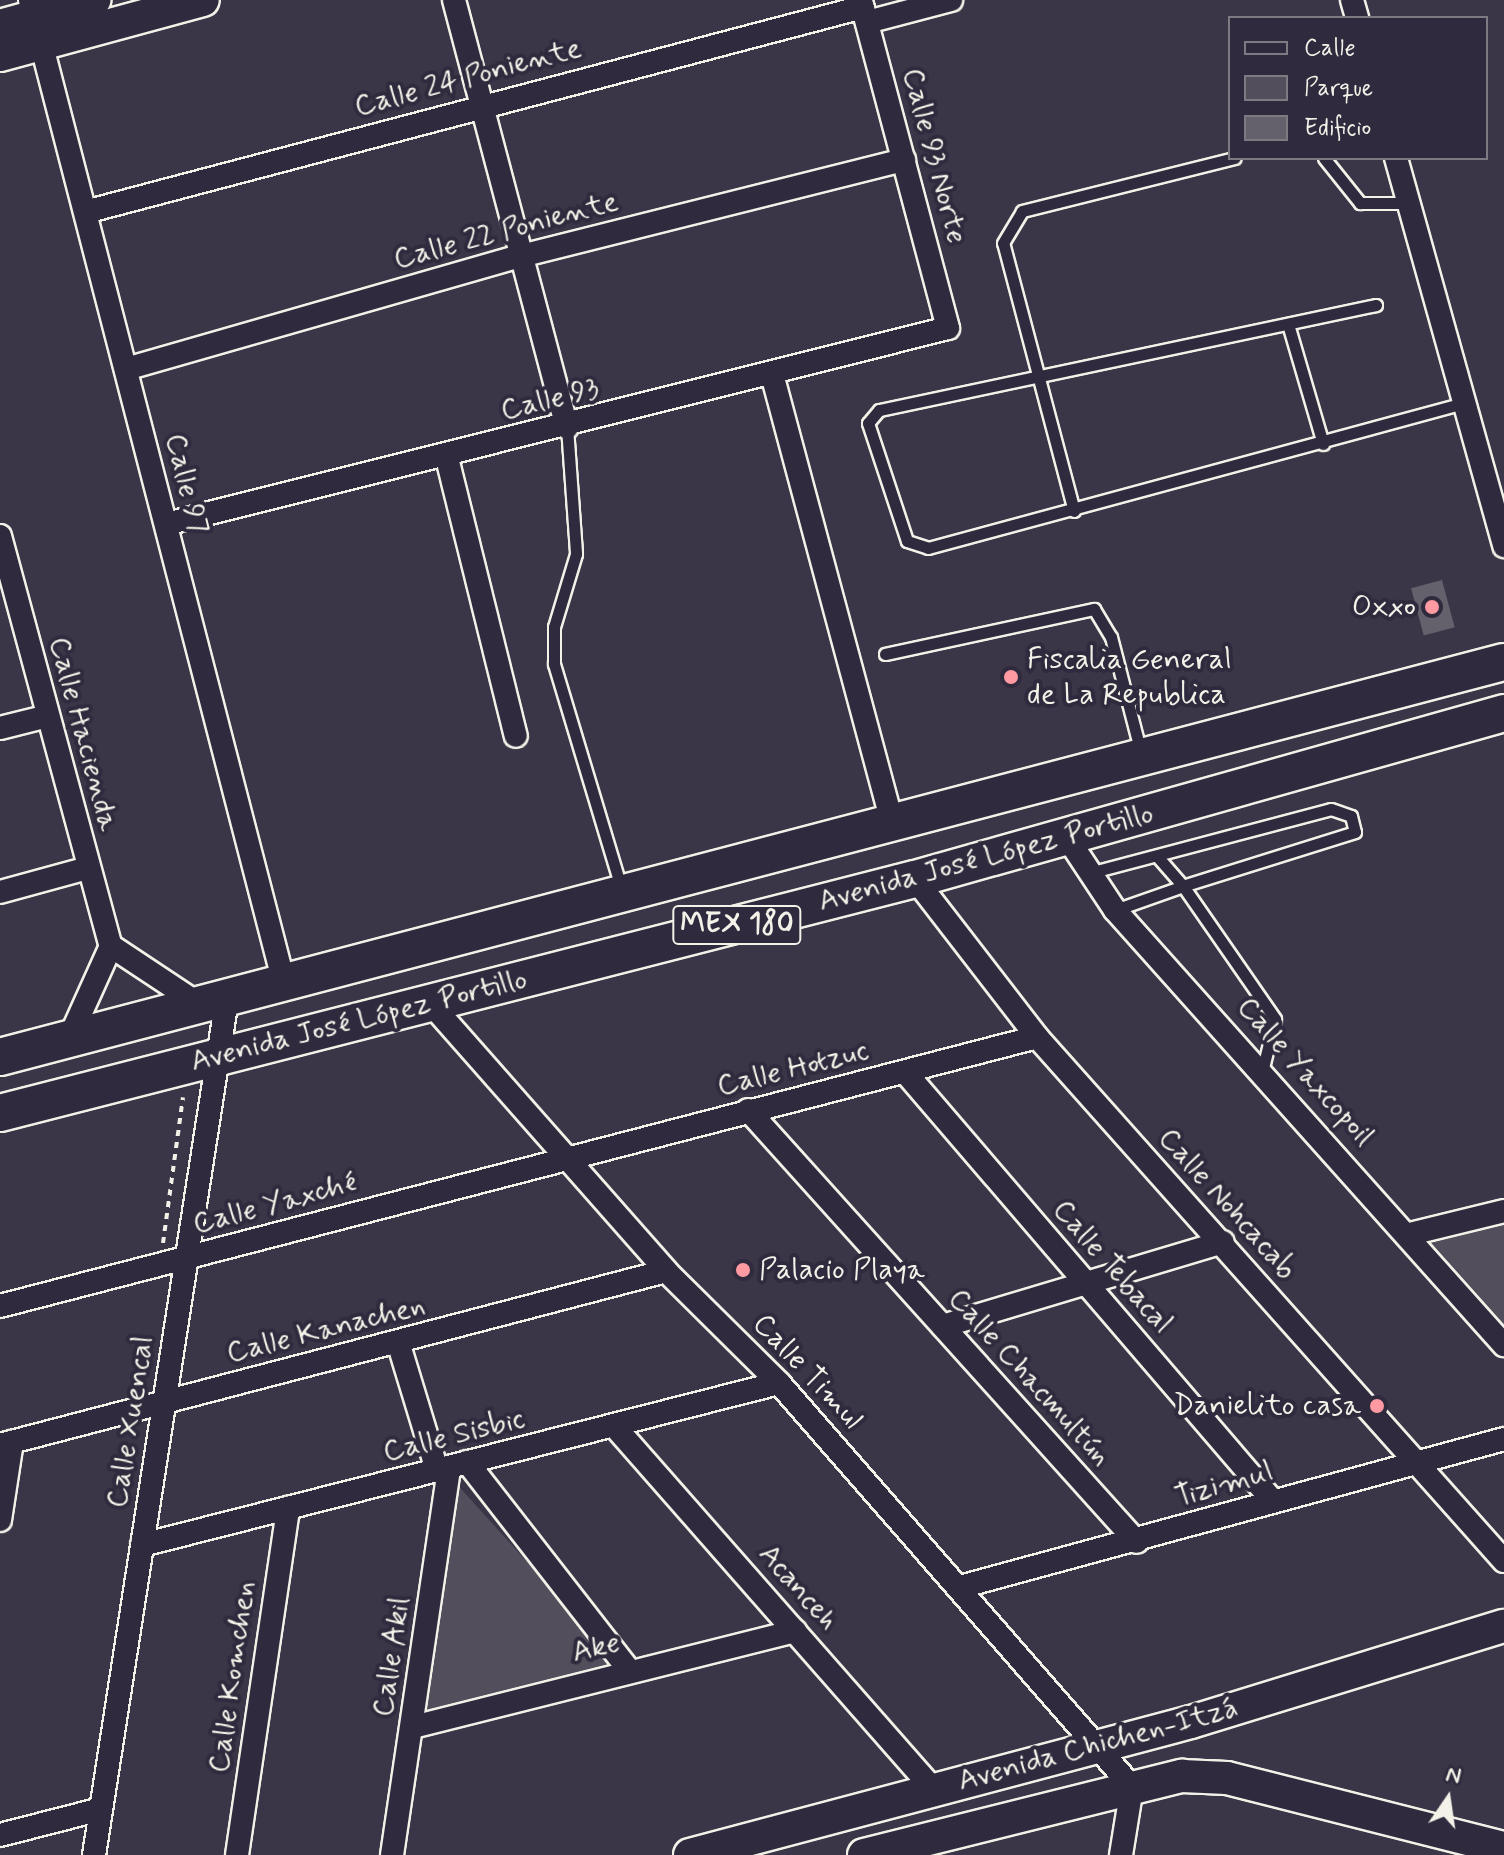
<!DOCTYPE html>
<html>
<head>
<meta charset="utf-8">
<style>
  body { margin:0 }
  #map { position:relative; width:1504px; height:1855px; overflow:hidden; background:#3b3647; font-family:Mynerve,sans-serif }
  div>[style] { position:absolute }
  .green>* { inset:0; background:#534e5c }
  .building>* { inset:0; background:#65616c; transform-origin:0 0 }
  .path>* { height:4px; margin-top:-2px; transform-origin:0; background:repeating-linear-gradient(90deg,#f4f1e8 0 6px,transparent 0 12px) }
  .roads { filter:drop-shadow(2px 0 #f4f1e8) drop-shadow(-2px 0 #f4f1e8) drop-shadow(0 2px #f4f1e8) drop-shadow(0 -2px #f4f1e8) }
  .service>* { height:11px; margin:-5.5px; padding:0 5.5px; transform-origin:5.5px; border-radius:5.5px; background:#2f2a3d }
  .minor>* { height:22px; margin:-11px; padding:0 11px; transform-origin:11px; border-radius:11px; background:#2f2a3d }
  .secondary>* { height:32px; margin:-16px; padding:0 16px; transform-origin:16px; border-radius:16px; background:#2f2a3d }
  .primary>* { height:36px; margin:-18px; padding:0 18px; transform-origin:18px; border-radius:18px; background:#2f2a3d }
  .dots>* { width:22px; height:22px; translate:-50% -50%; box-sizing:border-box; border:4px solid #2f2a3d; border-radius:50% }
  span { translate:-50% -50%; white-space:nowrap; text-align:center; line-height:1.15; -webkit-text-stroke:8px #2f2a3d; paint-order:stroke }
  .shield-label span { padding:2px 6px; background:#2f2a3d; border:2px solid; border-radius:6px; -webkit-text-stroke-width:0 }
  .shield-label { font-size:28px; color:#f4f1e8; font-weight:700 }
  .street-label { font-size:30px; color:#f4f1e8 }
  .poi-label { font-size:30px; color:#f4f1e8 }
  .right { translate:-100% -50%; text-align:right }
  .left { translate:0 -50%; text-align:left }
  .legend { position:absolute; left:1228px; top:16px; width:260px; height:144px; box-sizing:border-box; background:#2f2a3d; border:2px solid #7e7a81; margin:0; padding:10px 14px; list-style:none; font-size:24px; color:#f4f1e8 }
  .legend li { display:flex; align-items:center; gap:16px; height:40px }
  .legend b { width:40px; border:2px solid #7e7a81 }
  .north { position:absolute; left:1408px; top:1759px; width:80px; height:80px; -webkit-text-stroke:6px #2f2a3d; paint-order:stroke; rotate:13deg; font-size:22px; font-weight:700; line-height:32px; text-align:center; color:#f4f1e8 }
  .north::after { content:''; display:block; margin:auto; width:28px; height:36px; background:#f4f1e8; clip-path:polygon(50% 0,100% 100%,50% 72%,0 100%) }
</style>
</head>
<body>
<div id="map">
  <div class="green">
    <i style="clip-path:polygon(1504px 1220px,1504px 1324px,1423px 1233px)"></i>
    <i style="clip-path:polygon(453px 1480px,622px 1667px,424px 1713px)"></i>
  </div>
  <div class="building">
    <i style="left:1442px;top:580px;width:49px;height:32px;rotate:75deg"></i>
  </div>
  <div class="path">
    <i style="left:163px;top:1243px;width:147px;rotate:-82.2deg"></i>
  </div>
  <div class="roads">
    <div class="service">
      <i style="left:1324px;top:158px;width:58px;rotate:51.3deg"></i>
      <i style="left:1360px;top:203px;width:48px"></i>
      <i style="left:1376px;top:305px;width:508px;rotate:168.07deg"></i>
      <i style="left:879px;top:410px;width:17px;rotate:130deg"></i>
      <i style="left:868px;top:423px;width:124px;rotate:71.7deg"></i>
      <i style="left:907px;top:541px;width:22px;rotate:18deg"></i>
      <i style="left:928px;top:548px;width:555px;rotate:-15.14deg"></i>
      <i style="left:1288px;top:324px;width:125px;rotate:73.7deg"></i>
      <i style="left:567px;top:427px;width:127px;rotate:85.9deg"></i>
      <i style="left:576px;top:554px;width:76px;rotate:106.8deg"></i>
      <i style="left:554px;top:627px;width:37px;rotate:90deg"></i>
      <i style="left:554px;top:664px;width:237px;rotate:73.3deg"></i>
      <i style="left:1074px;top:511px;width:277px;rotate:-104.8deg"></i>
      <i style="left:1003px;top:243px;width:37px;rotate:-59deg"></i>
      <i style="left:1022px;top:211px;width:219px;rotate:-14deg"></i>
      <i style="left:885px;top:654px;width:214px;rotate:-12.2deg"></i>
      <i style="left:1094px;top:609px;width:33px;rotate:59deg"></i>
      <i style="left:1111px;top:637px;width:120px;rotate:75.5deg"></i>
      <i style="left:1089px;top:873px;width:250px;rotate:-14.8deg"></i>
      <i style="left:1331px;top:809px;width:21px;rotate:19deg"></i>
      <i style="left:1351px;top:816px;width:16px;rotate:76deg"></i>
      <i style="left:1355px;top:832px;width:180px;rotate:162.6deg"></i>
      <i style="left:1183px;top:886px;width:38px;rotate:-131deg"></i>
      <i style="left:1115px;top:910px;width:72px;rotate:-19.4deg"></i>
      <i style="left:1183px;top:886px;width:162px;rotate:55.3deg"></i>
      <i style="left:1275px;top:1019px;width:50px;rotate:103.8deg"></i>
    </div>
    <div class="minor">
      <i style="left:30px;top:0;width:1015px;rotate:75.51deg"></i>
      <i style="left:454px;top:0;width:442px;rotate:75.2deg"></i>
      <i style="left:1352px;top:0;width:19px;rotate:74deg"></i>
      <i style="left:867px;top:22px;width:87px;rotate:-14.7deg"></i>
      <i style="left:1396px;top:158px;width:403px;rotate:74.4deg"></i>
      <i style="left:89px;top:211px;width:800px;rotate:-14.77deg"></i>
      <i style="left:126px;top:369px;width:411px;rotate:-16deg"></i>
      <i style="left:521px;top:256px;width:395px;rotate:-14.1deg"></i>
      <i style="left:772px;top:374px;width:470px;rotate:75deg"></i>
      <i style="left:447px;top:458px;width:286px;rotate:76.1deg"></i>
      <i style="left:166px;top:524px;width:806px;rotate:-14.07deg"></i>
      <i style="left:948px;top:328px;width:339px;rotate:-104.9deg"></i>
      <i style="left:0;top:536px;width:425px;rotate:74.9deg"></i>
      <i style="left:111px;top:946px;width:107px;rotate:33.5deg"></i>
      <i style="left:0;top:728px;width:49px;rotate:-14deg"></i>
      <i style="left:1066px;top:836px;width:89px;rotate:56.5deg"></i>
      <i style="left:1115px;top:910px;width:584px;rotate:48.2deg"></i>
      <i style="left:915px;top:879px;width:200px;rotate:52.3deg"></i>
      <i style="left:1037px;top:1037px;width:702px;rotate:48.29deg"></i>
      <i style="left:0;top:892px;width:91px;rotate:-15.3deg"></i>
      <i style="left:431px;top:1004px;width:356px;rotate:48.6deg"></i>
      <i style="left:666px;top:1271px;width:159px;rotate:44.7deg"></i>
      <i style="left:779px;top:1383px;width:536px;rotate:48.85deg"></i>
      <i style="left:1132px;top:1787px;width:69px;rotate:99.2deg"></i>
      <i style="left:69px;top:1039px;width:102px;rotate:-65.7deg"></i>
      <i style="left:905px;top:1072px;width:565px;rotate:49.38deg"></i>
      <i style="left:748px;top:1110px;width:581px;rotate:48deg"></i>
      <i style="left:1410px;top:1234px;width:97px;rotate:-13.7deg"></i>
      <i style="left:0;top:1306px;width:1071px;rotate:-14.54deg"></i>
      <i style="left:943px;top:1326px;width:292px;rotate:-16.7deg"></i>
      <i style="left:399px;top:1345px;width:131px;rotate:73.1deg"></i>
      <i style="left:616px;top:1428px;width:480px;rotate:48.7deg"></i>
      <i style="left:0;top:1445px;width:688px;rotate:-14.64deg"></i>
      <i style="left:467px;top:1462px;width:264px;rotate:52.1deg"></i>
      <i style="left:0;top:1520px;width:79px;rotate:-81.3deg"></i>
      <i style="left:142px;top:1545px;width:657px;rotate:-14.27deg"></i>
      <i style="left:960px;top:1587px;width:564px;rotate:-15.22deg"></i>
      <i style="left:413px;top:1727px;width:394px;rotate:-14.1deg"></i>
      <i style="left:0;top:1835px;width:104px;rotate:-14.4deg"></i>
      <i style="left:94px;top:1855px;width:866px;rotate:-81.17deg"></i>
      <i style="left:237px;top:1855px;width:351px;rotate:-81.6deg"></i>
      <i style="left:392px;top:1855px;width:392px;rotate:-81.6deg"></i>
    </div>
    <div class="secondary">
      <i style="left:0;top:26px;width:98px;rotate:-15.5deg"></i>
      <i style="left:0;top:55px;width:210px;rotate:-15.2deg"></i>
      <i style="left:690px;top:1855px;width:518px;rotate:-14.87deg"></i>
      <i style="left:1191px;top:1722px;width:327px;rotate:-17.1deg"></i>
      <i style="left:864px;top:1855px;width:328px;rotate:-14deg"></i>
      <i style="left:1182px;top:1776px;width:45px;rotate:2.5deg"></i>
      <i style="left:1227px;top:1778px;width:286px;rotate:14.2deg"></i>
    </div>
    <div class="primary">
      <i style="left:0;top:1057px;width:1555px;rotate:-14.72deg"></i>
      <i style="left:0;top:1113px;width:944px;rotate:-14.35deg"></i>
      <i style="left:915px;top:879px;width:612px;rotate:-15.74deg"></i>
    </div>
  </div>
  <div class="dots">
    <i style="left:1432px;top:607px;background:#ff9aa2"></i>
    <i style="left:1011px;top:677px;background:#ff9aa2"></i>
    <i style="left:743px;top:1270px;background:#ff9aa2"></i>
    <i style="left:1377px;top:1406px;background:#ff9aa2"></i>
  </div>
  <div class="shield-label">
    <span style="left:737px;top:925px">MEX 180</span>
  </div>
  <div class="street-label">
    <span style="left:468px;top:78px;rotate:-15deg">Calle 24 Poniente</span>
    <span style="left:934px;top:156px;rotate:75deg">Calle 93 Norte</span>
    <span style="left:506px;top:231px;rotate:-15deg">Calle 22 Poniente</span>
    <span style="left:550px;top:400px;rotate:-14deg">Calle 93</span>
    <span style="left:186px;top:484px;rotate:76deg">Calle 97</span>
    <span style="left:83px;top:734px;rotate:75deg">Calle Hacienda</span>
    <span style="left:986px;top:858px;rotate:-15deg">Avenida José López Portillo</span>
    <span style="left:359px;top:1021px;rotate:-14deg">Avenida José López Portillo</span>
    <span style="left:793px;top:1069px;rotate:-14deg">Calle Hotzuc</span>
    <span style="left:1305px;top:1072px;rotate:48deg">Calle Yaxcopoil</span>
    <span style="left:275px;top:1204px;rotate:-15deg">Calle Yaxché</span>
    <span style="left:1227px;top:1204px;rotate:48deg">Calle Nohcacab</span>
    <span style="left:1112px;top:1267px;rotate:49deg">Calle Tebacal</span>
    <span style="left:326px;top:1330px;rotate:-14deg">Calle Kanachen</span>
    <span style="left:807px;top:1372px;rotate:47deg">Calle Timul</span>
    <span style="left:1029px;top:1378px;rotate:48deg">Calle Chacmultún</span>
    <span style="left:131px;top:1422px;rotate:-81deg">Calle Xuencal</span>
    <span style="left:454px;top:1436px;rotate:-14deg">Calle Sisbic</span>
    <span style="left:1224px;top:1485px;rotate:-16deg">Tizimul</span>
    <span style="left:798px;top:1588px;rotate:49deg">Acanceh</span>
    <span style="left:596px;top:1648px;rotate:-14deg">Ake</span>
    <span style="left:392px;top:1657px;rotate:-82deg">Calle Akil</span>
    <span style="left:233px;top:1677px;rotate:-82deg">Calle Komchen</span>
    <span style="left:1098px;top:1745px;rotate:-15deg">Avenida Chichen-Itzá</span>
  </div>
  <div class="poi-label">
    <span class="right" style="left:1416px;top:607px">Oxxo</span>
    <span class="left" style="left:1027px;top:677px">Fiscalia General<br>de La Republica</span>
    <span class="left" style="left:759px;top:1270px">Palacio Playa</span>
    <span class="right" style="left:1361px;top:1406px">Danielito casa</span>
  </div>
  <ul class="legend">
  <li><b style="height:10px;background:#2f2a3d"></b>Calle</li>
  <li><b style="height:22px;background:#534e5c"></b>Parque</li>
  <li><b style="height:22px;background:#65616c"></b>Edificio</li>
  </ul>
  <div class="north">N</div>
</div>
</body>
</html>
